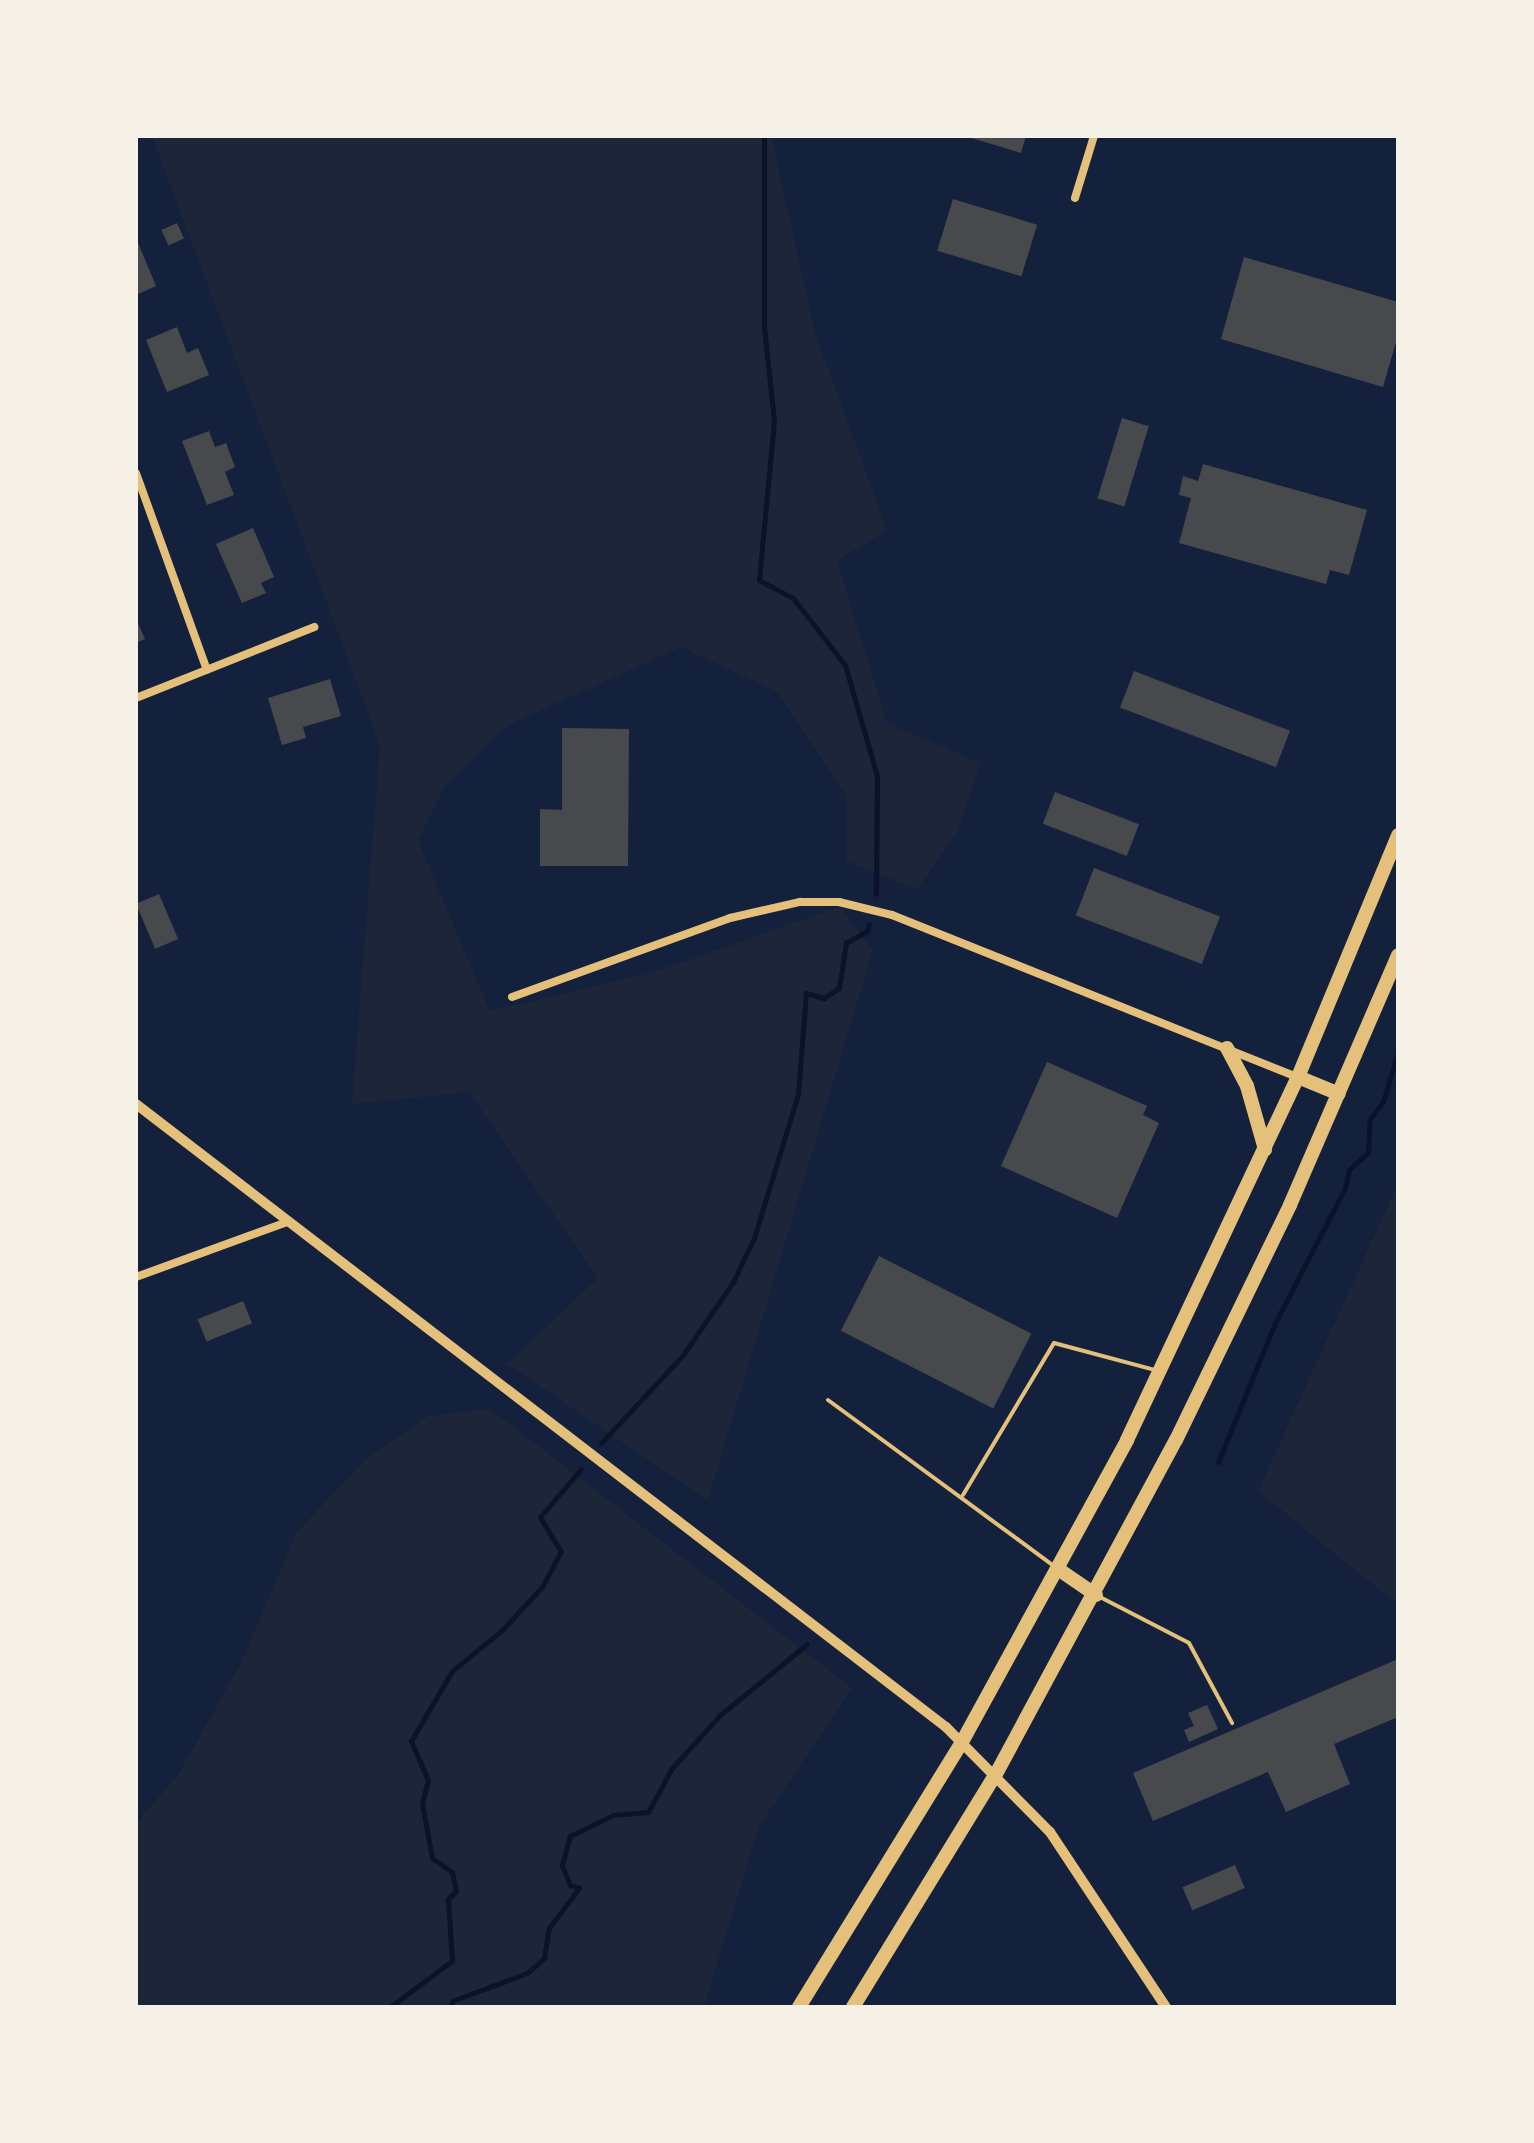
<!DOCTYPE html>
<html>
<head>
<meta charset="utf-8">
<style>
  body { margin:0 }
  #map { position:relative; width:1534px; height:2143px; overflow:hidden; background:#14213d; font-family:"Public Sans",sans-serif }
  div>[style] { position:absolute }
  .green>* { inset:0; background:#1d2539 }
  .stream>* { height:5px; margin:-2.5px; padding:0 2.5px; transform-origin:2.5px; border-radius:2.5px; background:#0b132b }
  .building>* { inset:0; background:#48494c; transform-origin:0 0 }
  .service>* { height:4px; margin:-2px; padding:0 2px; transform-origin:2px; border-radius:2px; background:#e5c07b }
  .minor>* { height:8px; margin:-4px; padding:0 4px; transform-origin:4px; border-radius:4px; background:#e5c07b }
  .tertiary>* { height:10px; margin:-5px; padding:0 5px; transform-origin:5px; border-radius:5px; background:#e5c07b }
  .trunk>* { height:14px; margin:-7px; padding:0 7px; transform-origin:7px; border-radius:7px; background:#e5c07b }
  span { translate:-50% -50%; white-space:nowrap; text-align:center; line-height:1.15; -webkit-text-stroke:6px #f6f1e7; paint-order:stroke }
  .frame { position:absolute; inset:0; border:138px solid #f6f1e7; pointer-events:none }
</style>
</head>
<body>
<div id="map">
  <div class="green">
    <i style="clip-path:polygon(152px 136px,771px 136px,815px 333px,887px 530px,837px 561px,887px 723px,981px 763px,958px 831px,917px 889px,846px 861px,846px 794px,776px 691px,681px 647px,508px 725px,445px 786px,418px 841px,490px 1011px,651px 973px,840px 907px,873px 950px,708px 1500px,507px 1364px,598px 1278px,469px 1092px,352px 1104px,380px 745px)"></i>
    <i style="clip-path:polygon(1398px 1184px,1398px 1605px,1258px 1491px)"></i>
    <i style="clip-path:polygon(490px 1409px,852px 1688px,759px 1826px,704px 2007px,136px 2007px,136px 1823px,178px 1775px,242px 1661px,296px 1533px,368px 1457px,428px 1416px)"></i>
  </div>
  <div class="stream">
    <i style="left:764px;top:136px;width:191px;rotate:90deg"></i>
    <i style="left:764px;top:327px;width:95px;rotate:83.9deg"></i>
    <i style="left:774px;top:421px;width:160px;rotate:95.4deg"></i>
    <i style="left:759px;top:580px;width:38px;rotate:28deg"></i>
    <i style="left:793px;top:598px;width:85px;rotate:52.2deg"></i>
    <i style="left:845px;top:665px;width:116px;rotate:73.9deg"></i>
    <i style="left:877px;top:776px;width:118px;rotate:90.5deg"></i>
    <i style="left:601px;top:1443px;width:120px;rotate:-47deg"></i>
    <i style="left:683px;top:1355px;width:88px;rotate:-55.6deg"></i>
    <i style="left:733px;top:1282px;width:49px;rotate:-64.5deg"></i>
    <i style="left:754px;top:1238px;width:151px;rotate:-73deg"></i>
    <i style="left:798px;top:1094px;width:101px;rotate:-85.5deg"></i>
    <i style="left:806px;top:993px;width:19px;rotate:16deg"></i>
    <i style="left:824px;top:998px;width:18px;rotate:-34deg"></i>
    <i style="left:839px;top:988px;width:46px;rotate:-81.2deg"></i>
    <i style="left:846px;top:943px;width:24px;rotate:-30deg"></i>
    <i style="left:867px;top:931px;width:7px;rotate:-74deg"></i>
    <i style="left:1218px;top:1462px;width:150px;rotate:-67.7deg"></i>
    <i style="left:1275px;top:1323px;width:152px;rotate:-62.6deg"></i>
    <i style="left:1345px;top:1188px;width:18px;rotate:-77deg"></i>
    <i style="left:1349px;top:1170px;width:26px;rotate:-43deg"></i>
    <i style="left:1368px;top:1152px;width:33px;rotate:-87deg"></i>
    <i style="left:1370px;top:1119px;width:21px;rotate:-53deg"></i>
    <i style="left:1383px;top:1102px;width:52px;rotate:-73.3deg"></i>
    <i style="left:390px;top:2007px;width:77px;rotate:-36.6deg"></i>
    <i style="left:452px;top:1961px;width:62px;rotate:-93.7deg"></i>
    <i style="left:448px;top:1899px;width:11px;rotate:-45deg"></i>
    <i style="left:456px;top:1891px;width:19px;rotate:-102deg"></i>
    <i style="left:452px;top:1872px;width:24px;rotate:-145deg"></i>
    <i style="left:432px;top:1858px;width:56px;rotate:-100.3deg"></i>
    <i style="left:422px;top:1803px;width:24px;rotate:-75deg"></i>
    <i style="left:428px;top:1780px;width:43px;rotate:-113.6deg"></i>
    <i style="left:411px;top:1741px;width:81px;rotate:-59.6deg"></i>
    <i style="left:452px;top:1671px;width:63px;rotate:-39.2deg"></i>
    <i style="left:501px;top:1631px;width:60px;rotate:-47deg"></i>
    <i style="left:542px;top:1587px;width:40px;rotate:-62deg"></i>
    <i style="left:561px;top:1552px;width:41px;rotate:-121deg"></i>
    <i style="left:540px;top:1517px;width:63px;rotate:-49.5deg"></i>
    <i style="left:451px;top:2007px;width:6px;rotate:-81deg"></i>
    <i style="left:452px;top:2001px;width:80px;rotate:-20.5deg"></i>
    <i style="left:527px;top:1973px;width:23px;rotate:-41deg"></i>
    <i style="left:544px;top:1958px;width:30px;rotate:-81deg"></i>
    <i style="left:549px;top:1928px;width:50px;rotate:-53.1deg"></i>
    <i style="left:579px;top:1888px;width:9px;rotate:-162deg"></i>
    <i style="left:570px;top:1885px;width:22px;rotate:-112deg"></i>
    <i style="left:562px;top:1865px;width:30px;rotate:-75deg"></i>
    <i style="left:570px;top:1836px;width:48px;rotate:-26deg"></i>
    <i style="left:613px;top:1815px;width:35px;rotate:-5deg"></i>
    <i style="left:648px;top:1812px;width:50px;rotate:-61.4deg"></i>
    <i style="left:672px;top:1768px;width:72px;rotate:-47.8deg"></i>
    <i style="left:720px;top:1715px;width:112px;rotate:-39.2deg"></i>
  </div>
  <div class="building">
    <i style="clip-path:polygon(965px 136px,1026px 136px,1021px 153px)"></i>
    <i style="left:953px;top:199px;width:88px;height:54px;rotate:17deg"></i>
    <i style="left:177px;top:223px;width:17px;height:17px;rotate:66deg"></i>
    <i style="clip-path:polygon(136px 238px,156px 286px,136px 295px)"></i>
    <i style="clip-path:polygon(1244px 257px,1398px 302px,1398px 335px,1383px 387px,1221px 339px)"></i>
    <i style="clip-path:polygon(177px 327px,187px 353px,198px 348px,209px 375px,167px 392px,146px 340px)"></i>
    <i style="left:1122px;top:418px;width:28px;height:84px;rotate:17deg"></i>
    <i style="clip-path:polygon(209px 431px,215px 447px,226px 443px,235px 467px,225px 472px,234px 495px,207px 505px,182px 441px)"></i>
    <i style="clip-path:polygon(1203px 464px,1367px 510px,1349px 575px,1330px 570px,1326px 584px,1179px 543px,1191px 498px,1179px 495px,1183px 476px,1198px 481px)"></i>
    <i style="clip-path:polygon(253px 528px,274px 577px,261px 583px,266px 593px,242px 603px,216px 544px)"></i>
    <i style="clip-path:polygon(136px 619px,145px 639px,136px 643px)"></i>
    <i style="left:1134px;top:671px;width:167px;height:39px;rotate:21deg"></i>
    <i style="clip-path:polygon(330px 679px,341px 716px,303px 727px,306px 738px,282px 745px,268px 698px)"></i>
    <i style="clip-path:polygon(562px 728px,629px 729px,628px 866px,540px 866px,540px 809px,562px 810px)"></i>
    <i style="left:1055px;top:792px;width:90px;height:34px;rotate:21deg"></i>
    <i style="left:1094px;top:868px;width:135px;height:51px;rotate:21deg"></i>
    <i style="left:159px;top:894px;width:49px;height:25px;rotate:67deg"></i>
    <i style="clip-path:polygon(1047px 1062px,1147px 1106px,1143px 1115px,1159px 1123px,1117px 1218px,1001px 1166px)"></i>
    <i style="left:879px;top:1256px;width:171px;height:84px;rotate:27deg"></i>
    <i style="left:243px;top:1301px;width:24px;height:49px;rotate:68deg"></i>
    <i style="clip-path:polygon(1398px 1659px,1398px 1717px,1334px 1744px,1350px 1784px,1286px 1812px,1268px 1772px,1153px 1821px,1133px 1773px)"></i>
    <i style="clip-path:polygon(1207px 1705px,1218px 1729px,1189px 1742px,1184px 1730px,1194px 1726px,1188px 1713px)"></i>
    <i style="left:1235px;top:1865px;width:25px;height:57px;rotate:67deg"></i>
  </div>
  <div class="service">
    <i style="left:828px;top:1400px;width:280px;rotate:36.3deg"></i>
    <i style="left:963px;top:1495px;width:177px;rotate:-59.1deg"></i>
    <i style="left:1054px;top:1343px;width:105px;rotate:15deg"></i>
    <i style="left:1098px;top:1596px;width:102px;rotate:27.3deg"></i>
    <i style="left:1189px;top:1643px;width:91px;rotate:61.7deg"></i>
  </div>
  <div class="minor">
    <i style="left:1075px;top:198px;width:65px;rotate:-73deg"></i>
    <i style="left:136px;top:473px;width:209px;rotate:70.2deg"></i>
    <i style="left:136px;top:698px;width:192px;rotate:-21.7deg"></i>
    <i style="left:512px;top:997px;width:232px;rotate:-19.9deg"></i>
    <i style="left:730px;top:918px;width:72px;rotate:-12.9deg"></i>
    <i style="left:800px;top:902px;width:39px"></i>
    <i style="left:839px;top:902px;width:55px;rotate:13.8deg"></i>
    <i style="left:892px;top:915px;width:437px;rotate:21.8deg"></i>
    <i style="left:136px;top:1277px;width:161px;rotate:-20deg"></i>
  </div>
  <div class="tertiary">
    <i style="left:136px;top:1104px;width:1022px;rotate:37.57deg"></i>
    <i style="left:946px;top:1727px;width:148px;rotate:45.3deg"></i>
    <i style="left:1050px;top:1832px;width:210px;rotate:56.5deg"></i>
  </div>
  <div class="trunk">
    <i style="left:1227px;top:1048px;width:43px;rotate:62.2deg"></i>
    <i style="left:1247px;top:1086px;width:66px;rotate:74.1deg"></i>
    <i style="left:1298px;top:1077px;width:44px;rotate:22.5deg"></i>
    <i style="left:1058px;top:1569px;width:46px;rotate:34.4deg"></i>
    <i style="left:799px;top:2007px;width:311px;rotate:-58.4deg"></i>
    <i style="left:962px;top:1742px;width:344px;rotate:-61.3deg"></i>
    <i style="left:1127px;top:1440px;width:401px;rotate:-64.8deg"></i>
    <i style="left:1298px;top:1077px;width:262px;rotate:-67.5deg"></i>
    <i style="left:853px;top:2007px;width:273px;rotate:-58.5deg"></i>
    <i style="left:996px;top:1774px;width:379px;rotate:-61.7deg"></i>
    <i style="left:1176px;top:1440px;width:261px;rotate:-64.1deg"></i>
    <i style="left:1290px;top:1205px;width:272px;rotate:-66.6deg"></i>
  </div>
  <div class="frame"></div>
</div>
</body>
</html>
